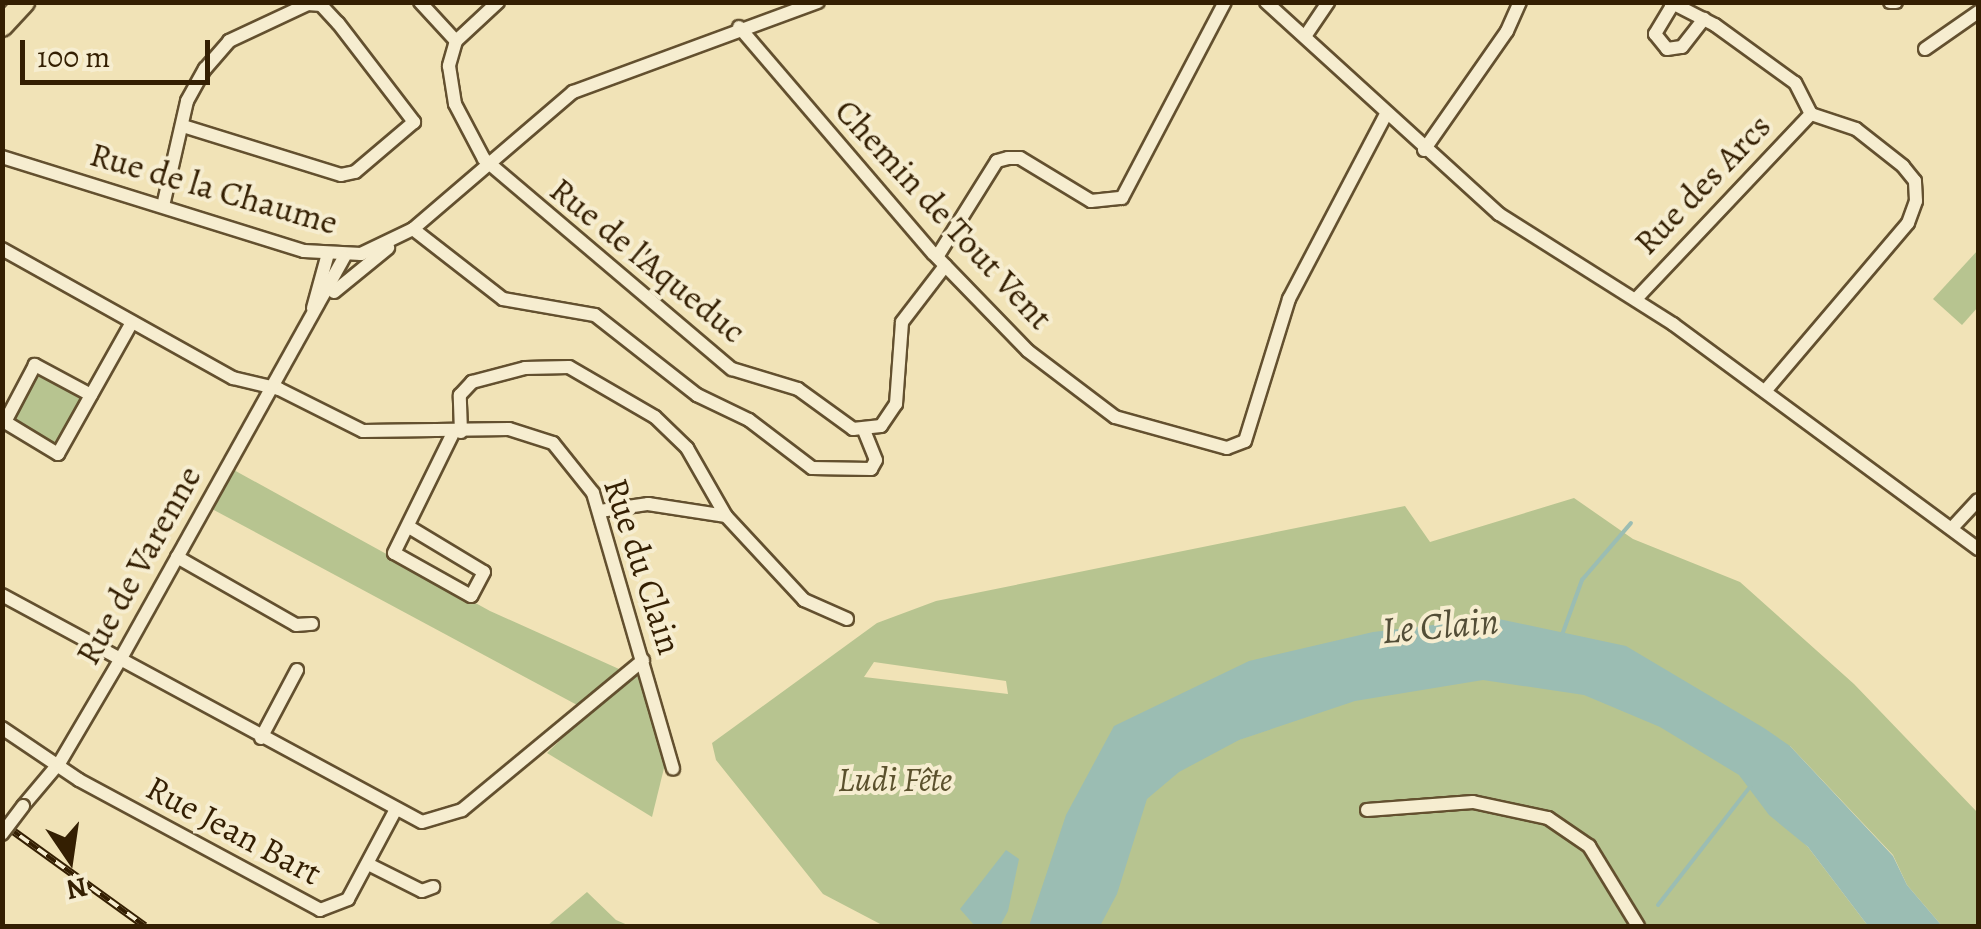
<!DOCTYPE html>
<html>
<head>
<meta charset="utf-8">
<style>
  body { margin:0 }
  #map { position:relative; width:1981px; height:929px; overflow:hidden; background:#f1e3b7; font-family:Alegreya,serif }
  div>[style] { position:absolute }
  .green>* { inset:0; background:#b7c490; transform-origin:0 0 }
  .water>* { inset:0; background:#9bbdb3 }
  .stream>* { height:4px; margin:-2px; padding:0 2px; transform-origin:2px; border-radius:2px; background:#9bbdb3 }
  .roads { filter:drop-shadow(2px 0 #63502f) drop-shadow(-2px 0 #63502f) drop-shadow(0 2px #63502f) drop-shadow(0 -2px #63502f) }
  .street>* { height:12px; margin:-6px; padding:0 6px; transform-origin:6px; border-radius:6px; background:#f6edd0 }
  .primary>* { height:20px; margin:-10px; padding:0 10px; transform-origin:10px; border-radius:10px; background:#f1e3b7 }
  .rail>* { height:8px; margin-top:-4px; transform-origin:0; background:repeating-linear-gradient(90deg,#f6edd0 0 11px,#341f02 0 22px); box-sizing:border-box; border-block:2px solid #341f02 }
  .bridges { filter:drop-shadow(2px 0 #63502f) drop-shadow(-2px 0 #63502f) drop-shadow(0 2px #63502f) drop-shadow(0 -2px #63502f) }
  .street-bridge>* { height:12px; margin:-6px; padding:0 6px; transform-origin:6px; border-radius:6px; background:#f6edd0 }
  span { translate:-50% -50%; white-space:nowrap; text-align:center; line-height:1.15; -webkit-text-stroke:8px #f6edd0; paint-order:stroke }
  .street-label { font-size:35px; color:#341f02 }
  .park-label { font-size:35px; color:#5b512d; font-style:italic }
  .water-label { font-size:38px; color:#534e37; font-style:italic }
  .frame { position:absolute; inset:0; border:5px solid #341f02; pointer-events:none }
  .north { position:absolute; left:20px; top:809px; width:100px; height:100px; -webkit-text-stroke:8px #f6edd0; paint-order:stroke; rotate:167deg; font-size:28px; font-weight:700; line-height:40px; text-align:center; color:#341f02 }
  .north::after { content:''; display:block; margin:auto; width:35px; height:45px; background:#341f02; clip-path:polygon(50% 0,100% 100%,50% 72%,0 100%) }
  .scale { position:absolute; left:20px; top:40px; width:190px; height:45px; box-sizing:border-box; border:5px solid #341f02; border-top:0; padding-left:12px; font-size:30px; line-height:35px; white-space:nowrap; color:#341f02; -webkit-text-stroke:8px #f6edd0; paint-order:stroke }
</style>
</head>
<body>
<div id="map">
  <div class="green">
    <i style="clip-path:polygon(1978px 250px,1978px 307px,1962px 325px,1933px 299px)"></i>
    <i style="left:37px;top:371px;width:54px;height:56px;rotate:30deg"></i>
    <i style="clip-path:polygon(232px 469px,490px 611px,619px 669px,579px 706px,212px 509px)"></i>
    <i style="clip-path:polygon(evenodd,1574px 498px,1633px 539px,1740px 582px,1854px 684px,1978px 813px,1978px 926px,1942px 926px,1907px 885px,1893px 855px,1790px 746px,1763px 804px,1808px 847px,1868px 926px,884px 926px,823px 894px,716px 760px,712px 743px,877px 623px,936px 601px,1405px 506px,1430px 542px,1574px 498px,874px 662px,1006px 681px,1008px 694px,864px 677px,874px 662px)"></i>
    <i style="clip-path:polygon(641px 671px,665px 764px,652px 817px,547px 753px,627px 675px)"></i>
    <i style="clip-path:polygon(587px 892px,616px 920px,630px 926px,547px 926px)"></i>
  </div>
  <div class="water">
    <i style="clip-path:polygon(1494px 618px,1626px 646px,1764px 728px,1790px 746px,1893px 856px,1907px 885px,1942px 926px,1868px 926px,1808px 847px,1769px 815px,1739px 775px,1660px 727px,1584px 695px,1483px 680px,1355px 701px,1239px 740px,1179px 772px,1147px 799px,1117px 894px,1100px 926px,1029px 926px,1066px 815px,1114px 726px,1249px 661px,1373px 632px)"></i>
    <i style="clip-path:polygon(1006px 850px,1019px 859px,1008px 911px,1000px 926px,975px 926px,960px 909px)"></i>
  </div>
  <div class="stream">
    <i style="left:1562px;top:635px;width:59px;rotate:-70deg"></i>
    <i style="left:1582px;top:580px;width:75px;rotate:-49.3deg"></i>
    <i style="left:1658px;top:905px;width:150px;rotate:-52.1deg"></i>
  </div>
  <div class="roads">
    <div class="street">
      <i style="left:420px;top:2px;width:53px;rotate:47.3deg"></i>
      <i style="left:498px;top:2px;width:57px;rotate:137.1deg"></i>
      <i style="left:456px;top:41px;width:26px;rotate:106deg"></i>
      <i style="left:449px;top:66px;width:38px;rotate:81deg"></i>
      <i style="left:455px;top:104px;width:62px;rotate:62.2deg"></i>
      <i style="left:484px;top:159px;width:325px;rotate:40.3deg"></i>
      <i style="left:732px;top:369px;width:69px;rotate:16.9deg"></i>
      <i style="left:798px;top:389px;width:68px;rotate:36deg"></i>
      <i style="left:853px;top:429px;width:28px;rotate:-6deg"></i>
      <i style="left:881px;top:426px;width:27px;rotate:-56deg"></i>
      <i style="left:896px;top:404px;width:82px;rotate:-85.8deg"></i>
      <i style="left:902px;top:322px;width:71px;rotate:-52.5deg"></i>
      <i style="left:1266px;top:2px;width:315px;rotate:42.3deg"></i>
      <i style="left:1499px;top:214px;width:206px;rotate:32.3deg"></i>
      <i style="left:1673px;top:324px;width:379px;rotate:36.4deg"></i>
      <i style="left:1890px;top:2px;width:6px"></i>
      <i style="left:1673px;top:4px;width:35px;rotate:121deg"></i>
      <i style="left:1655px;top:34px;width:19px;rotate:51deg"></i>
      <i style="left:1667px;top:49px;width:15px;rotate:-8deg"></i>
      <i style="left:1682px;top:47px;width:36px;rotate:-52deg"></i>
      <i style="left:739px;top:27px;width:298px;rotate:49.4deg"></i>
      <i style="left:933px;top:253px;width:136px;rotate:45.9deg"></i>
      <i style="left:1028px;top:351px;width:109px;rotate:37.2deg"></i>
      <i style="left:1115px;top:417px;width:116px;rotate:15.5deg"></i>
      <i style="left:1227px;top:448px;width:19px;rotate:-21deg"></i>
      <i style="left:1245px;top:441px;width:149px;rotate:-72.8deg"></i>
      <i style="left:1289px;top:299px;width:207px;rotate:-62.3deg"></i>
      <i style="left:1306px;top:35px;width:40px;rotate:-56deg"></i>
      <i style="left:1925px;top:49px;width:65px;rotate:-34.9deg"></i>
      <i style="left:1424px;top:150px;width:145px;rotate:-55.1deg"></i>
      <i style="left:1507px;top:31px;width:32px;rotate:-66deg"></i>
      <i style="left:2px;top:157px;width:316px;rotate:17.3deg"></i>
      <i style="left:304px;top:251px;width:57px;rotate:3deg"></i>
      <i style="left:361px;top:254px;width:58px;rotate:-25.7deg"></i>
      <i style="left:413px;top:229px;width:211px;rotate:-40.6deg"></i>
      <i style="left:573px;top:92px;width:261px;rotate:-20.2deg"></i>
      <i style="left:163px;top:206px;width:108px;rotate:-77.1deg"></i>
      <i style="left:187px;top:101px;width:37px;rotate:-61deg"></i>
      <i style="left:205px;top:69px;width:37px;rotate:-49deg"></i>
      <i style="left:229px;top:41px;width:87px;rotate:-25.1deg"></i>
      <i style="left:308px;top:4px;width:13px;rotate:4deg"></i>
      <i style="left:321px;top:5px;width:25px;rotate:47deg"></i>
      <i style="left:338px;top:23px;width:125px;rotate:52.5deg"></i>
      <i style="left:414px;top:122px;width:77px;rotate:139.7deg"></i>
      <i style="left:355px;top:172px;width:14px;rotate:168deg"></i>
      <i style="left:341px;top:175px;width:162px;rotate:-162.8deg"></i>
      <i style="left:413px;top:229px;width:114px;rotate:37.9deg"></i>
      <i style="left:503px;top:299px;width:93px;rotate:9.9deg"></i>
      <i style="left:595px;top:315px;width:130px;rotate:38.1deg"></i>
      <i style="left:697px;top:395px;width:58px;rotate:25.7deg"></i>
      <i style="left:749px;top:420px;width:79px;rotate:37.3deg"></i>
      <i style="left:812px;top:468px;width:59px;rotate:1deg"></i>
      <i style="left:871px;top:469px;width:10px;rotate:-61deg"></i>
      <i style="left:876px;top:460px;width:31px;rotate:-112deg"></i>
      <i style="left:2px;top:249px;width:265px;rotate:29.2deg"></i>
      <i style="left:233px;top:378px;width:47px;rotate:13.4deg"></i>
      <i style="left:279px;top:389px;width:94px;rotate:26.6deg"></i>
      <i style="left:363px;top:431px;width:146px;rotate:-0.8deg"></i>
      <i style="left:509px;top:429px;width:46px;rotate:17.7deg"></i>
      <i style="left:553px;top:443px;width:64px;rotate:51.3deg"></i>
      <i style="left:593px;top:493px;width:287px;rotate:73.8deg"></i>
      <i style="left:937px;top:257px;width:113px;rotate:-58deg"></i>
      <i style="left:997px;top:161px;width:11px;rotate:-15deg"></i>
      <i style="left:1008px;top:158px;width:12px"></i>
      <i style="left:1020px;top:158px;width:83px;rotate:31.2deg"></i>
      <i style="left:1091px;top:201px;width:31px;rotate:-6deg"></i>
      <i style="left:1122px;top:198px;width:221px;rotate:-62.3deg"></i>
      <i style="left:334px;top:292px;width:70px;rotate:-39.2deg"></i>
      <i style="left:1636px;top:299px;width:255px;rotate:-46.6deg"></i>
      <i style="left:1811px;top:114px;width:35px;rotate:-117deg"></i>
      <i style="left:1795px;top:83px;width:99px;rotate:-144.1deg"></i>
      <i style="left:1715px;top:25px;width:51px;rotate:-152.9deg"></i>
      <i style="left:313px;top:308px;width:53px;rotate:-74.6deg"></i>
      <i style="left:1766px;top:390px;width:219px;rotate:-49.6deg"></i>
      <i style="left:1908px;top:223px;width:23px;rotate:-70deg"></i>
      <i style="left:1916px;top:201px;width:20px;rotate:-93deg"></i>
      <i style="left:1915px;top:181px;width:19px;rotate:-129deg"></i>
      <i style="left:1903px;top:166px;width:60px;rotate:-141.8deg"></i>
      <i style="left:1856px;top:129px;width:47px;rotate:-161.6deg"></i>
      <i style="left:91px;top:395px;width:64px;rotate:-151.8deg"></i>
      <i style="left:35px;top:365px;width:64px;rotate:117.8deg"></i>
      <i style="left:5px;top:422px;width:62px;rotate:31.1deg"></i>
      <i style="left:58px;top:454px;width:151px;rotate:-60.7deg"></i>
      <i style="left:461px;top:432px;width:37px;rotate:-92deg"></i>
      <i style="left:460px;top:395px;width:18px;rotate:-47deg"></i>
      <i style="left:472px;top:382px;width:55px;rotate:-14.8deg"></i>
      <i style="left:525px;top:368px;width:44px;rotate:-1.3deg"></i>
      <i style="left:569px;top:367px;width:99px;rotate:30.2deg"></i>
      <i style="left:655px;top:417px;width:45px;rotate:44.1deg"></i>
      <i style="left:687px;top:448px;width:78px;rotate:60.2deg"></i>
      <i style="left:600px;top:511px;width:49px;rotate:-8.3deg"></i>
      <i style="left:648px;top:504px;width:79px;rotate:8.7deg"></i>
      <i style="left:726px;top:516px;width:115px;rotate:47.1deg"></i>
      <i style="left:804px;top:600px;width:47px;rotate:23.8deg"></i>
      <i style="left:409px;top:527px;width:87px;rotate:31deg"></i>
      <i style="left:484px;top:572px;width:27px;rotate:118deg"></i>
      <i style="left:471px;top:596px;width:88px;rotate:-150.8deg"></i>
      <i style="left:394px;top:553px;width:134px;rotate:-63.8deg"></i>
      <i style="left:1952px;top:528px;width:38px;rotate:-47deg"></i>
      <i style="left:177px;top:557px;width:137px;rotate:29.7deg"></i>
      <i style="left:296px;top:625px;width:16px;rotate:-4deg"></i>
      <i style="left:2px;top:595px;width:477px;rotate:28.4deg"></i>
      <i style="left:422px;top:822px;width:42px;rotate:-16.7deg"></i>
      <i style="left:462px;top:810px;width:235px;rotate:-39.6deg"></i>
      <i style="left:2px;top:728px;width:93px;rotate:34deg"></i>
      <i style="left:79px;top:780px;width:274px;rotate:28.3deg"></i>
      <i style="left:320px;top:910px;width:30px;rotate:-21deg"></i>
      <i style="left:348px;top:899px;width:100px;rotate:-61.9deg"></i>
      <i style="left:261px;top:738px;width:77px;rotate:-62.1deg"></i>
      <i style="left:23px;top:806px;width:57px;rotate:-49.9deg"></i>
      <i style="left:60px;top:762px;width:118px;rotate:-59.5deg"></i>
      <i style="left:120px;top:660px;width:461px;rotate:-60.9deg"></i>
      <i style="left:1367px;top:810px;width:106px;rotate:-4.3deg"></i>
      <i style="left:1473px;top:802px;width:77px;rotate:12deg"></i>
      <i style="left:1548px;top:818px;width:50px;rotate:34.3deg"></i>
      <i style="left:1589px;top:846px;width:94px;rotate:58.5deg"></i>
      <i style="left:368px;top:864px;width:60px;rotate:26.6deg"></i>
      <i style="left:422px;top:891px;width:12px;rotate:-20deg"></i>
    </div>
    <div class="primary">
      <i style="left:2px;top:26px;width:33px;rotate:-47deg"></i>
    </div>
  </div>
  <div class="rail">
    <i style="left:2px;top:823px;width:176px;rotate:35.8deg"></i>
  </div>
  <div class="bridges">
    <div class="street-bridge">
      <i style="left:2px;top:834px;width:35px;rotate:-53deg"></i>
    </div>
  </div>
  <div class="street-label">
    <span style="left:1702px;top:184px;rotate:-46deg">Rue des Arcs</span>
    <span style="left:214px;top:188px;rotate:16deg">Rue de la Chaume</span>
    <span style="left:944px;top:214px;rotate:47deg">Chemin de Tout Vent</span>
    <span style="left:648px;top:260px;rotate:39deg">Rue de l'Aqueduc</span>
    <span style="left:138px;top:565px;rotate:-61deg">Rue de Varenne</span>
    <span style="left:643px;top:566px;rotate:72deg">Rue du Clain</span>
    <span style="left:234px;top:830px;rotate:28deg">Rue Jean Bart</span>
  </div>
  <div class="park-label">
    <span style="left:895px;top:779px">Ludi Fête</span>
  </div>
  <div class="water-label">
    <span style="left:1440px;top:626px;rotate:-5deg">Le Clain</span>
  </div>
  <div class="frame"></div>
  <div class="north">N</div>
  <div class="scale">100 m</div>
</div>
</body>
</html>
